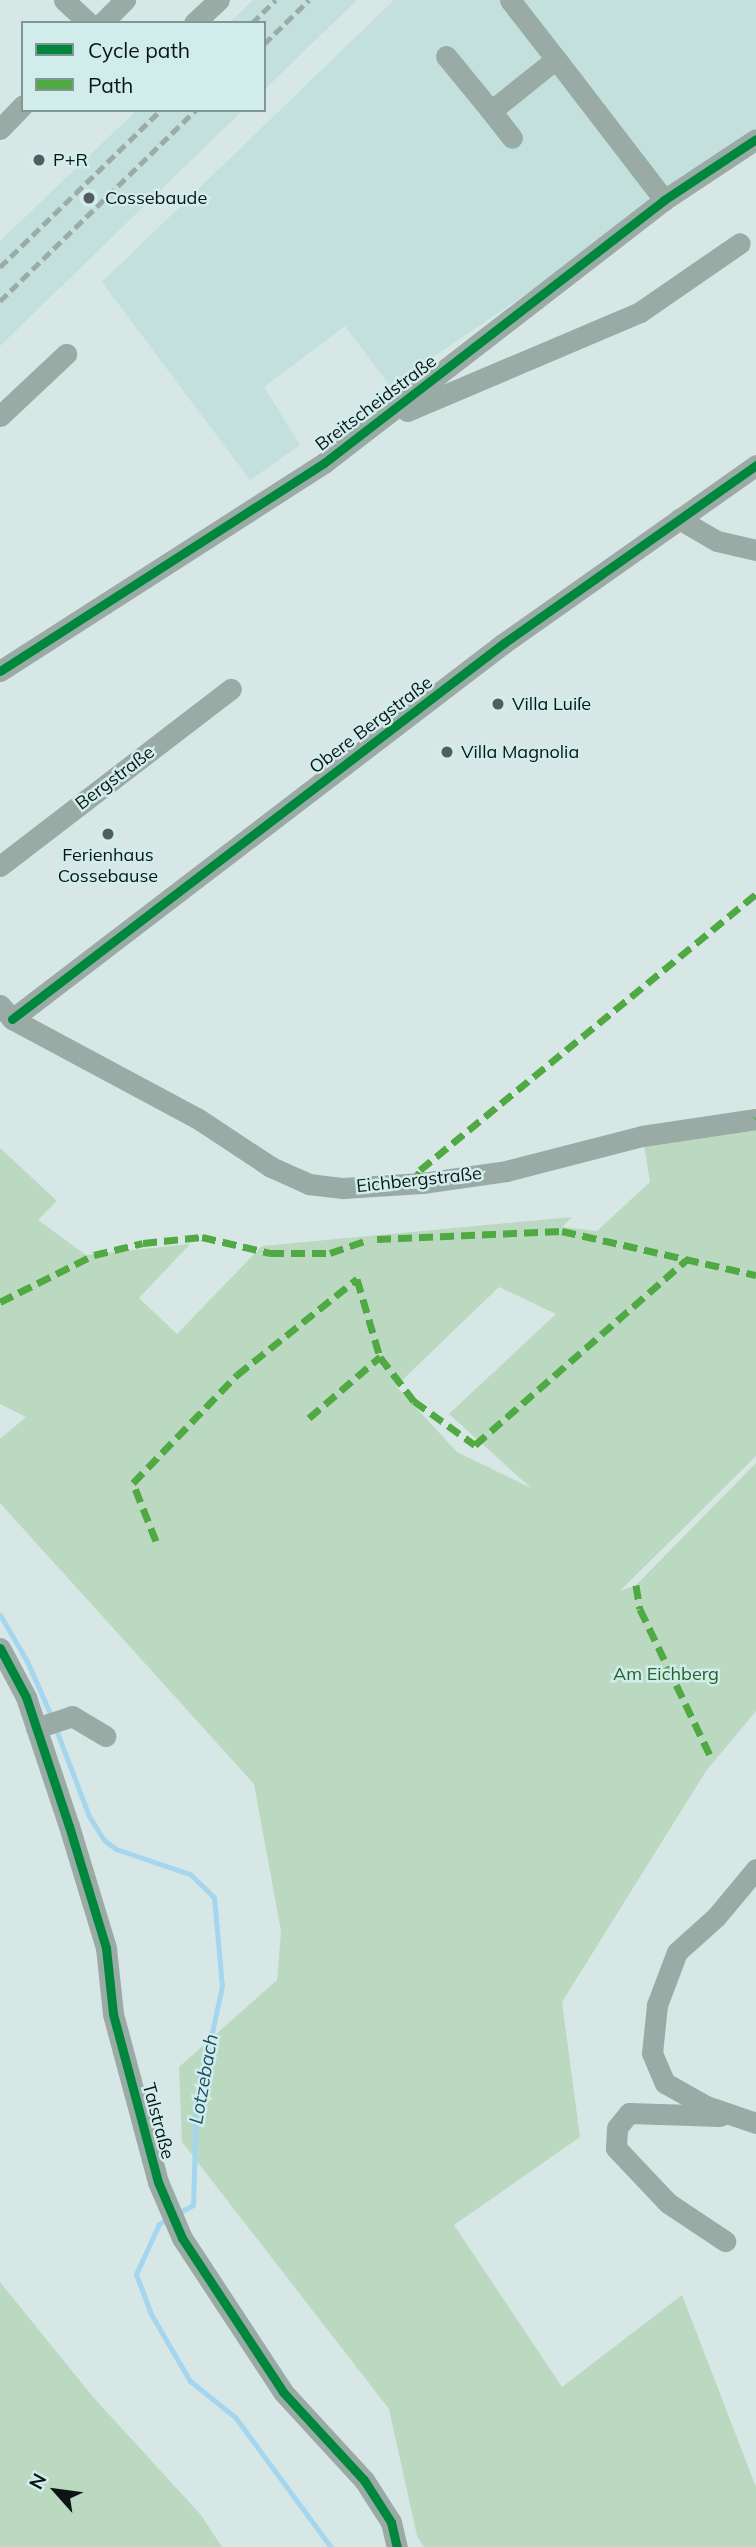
<!DOCTYPE html>
<html>
<head>
<meta charset="utf-8">
<style>
  body { margin:0 }
  #map { position:relative; width:756px; height:2547px; overflow:hidden; background:#d7e7e5; font-family:Mulish,sans-serif }
  div>[style] { position:absolute }
  .built>* { inset:0; background:#c3e0dd }
  .green>* { inset:0; background:#bbd8c1 }
  .stream>* { height:5px; margin:-2.5px; padding:0 2.5px; transform-origin:2.5px; border-radius:2.5px; background:#a5d6ef }
  .minor>* { height:21px; margin:-10.5px; padding:0 10.5px; transform-origin:10.5px; border-radius:10.5px; background:#99aba4 }
  .rail>* { height:5px; margin-top:-2.5px; transform-origin:0; background:repeating-linear-gradient(90deg,#9caba6 0 10px,transparent 0 15px) }
  .quiet>* { height:7px; margin-top:-3.5px; transform-origin:0; background:repeating-linear-gradient(90deg,#50a942 0 14px,transparent 0 21px) }
  .cycleway>* { height:9px; margin:-4.5px; padding:0 4.5px; transform-origin:4.5px; border-radius:4.5px; background:#00873e }
  .dots>* { width:19px; height:19px; translate:-50% -50%; box-sizing:border-box; border:4px solid #d1edeb; border-radius:50% }
  span { translate:-50% -50%; white-space:nowrap; text-align:center; line-height:1.15; -webkit-text-stroke:5px #d1edeb; paint-order:stroke }
  .poi-label { font-size:18px; color:#0b1514 }
  .left { translate:0 -50%; text-align:left }
  .street-label { font-size:18px; color:#0b1514 }
  .park-label { font-size:18px; color:#246429 }
  .water-label { font-size:19px; color:#1c4d66; font-style:italic }
  .legend { position:absolute; left:21px; top:21px; width:245px; height:91px; box-sizing:border-box; background:#d1edeb; border:2px solid #829795; margin:0; padding:9px 12px; list-style:none; font-size:21px; color:#0b1514 }
  .legend li { display:flex; align-items:center; gap:14px; height:35px }
  .legend b { width:35px; border:2px solid #829795 }
  .north { position:absolute; left:21px; top:2456px; width:70px; height:70px; -webkit-text-stroke:5px #d1edeb; paint-order:stroke; rotate:298deg; font-size:19px; font-weight:700; line-height:28px; text-align:center; color:#0b1514 }
  .north::after { content:''; display:block; margin:auto; width:24px; height:32px; background:#0b1514; clip-path:polygon(50% 0,100% 100%,50% 72%,0 100%) }
</style>
</head>
<body>
<div id="map">
  <div class="built">
    <i style="clip-path:polygon(253px 0,357px 0,264px 90px,264px 23px,229px 23px)"></i>
    <i style="clip-path:polygon(394px 0,756px 0,756px 139px,390px 386px,345px 326px,264px 387px,300px 445px,250px 480px,102px 282px)"></i>
    <i style="clip-path:polygon(137px 110px,243px 110px,0 346px,0 241px)"></i>
  </div>
  <div class="green">
    <i style="clip-path:polygon(evenodd,756px 1127px,756px 1456px,620px 1591px,636px 1585px,756px 1463px,756px 1711px,706px 1771px,562px 2002px,580px 2137px,454px 2225px,562px 2387px,682px 2295px,756px 2487px,756px 2547px,424px 2547px,417px 2536px,389px 2409px,182px 2142px,179px 2067px,277px 1980px,281px 1931px,254px 1784px,0 1503px,0 1439px,26px 1417px,0 1404px,0 1148px,57px 1201px,38px 1220px,86px 1255px,190px 1244px,139px 1298px,177px 1334px,262px 1246px,572px 1217px,562px 1227px,597px 1231px,650px 1182px,644px 1145px,756px 1127px,499px 1287px,556px 1314px,449px 1414px,531px 1488px,457px 1452px,396px 1386px,499px 1287px)"></i>
    <i style="clip-path:polygon(0 2282px,93px 2397px,201px 2515px,222px 2547px,0 2547px)"></i>
  </div>
  <div class="stream">
    <i style="left:0;top:1615px;width:53px;rotate:59.6deg"></i>
    <i style="left:27px;top:1661px;width:62px;rotate:66.3deg"></i>
    <i style="left:55px;top:1727px;width:95px;rotate:69.1deg"></i>
    <i style="left:89px;top:1816px;width:28px;rotate:58deg"></i>
    <i style="left:104px;top:1840px;width:15px;rotate:37deg"></i>
    <i style="left:116px;top:1849px;width:78px;rotate:18.7deg"></i>
    <i style="left:190px;top:1874px;width:33px;rotate:44deg"></i>
    <i style="left:214px;top:1897px;width:89px;rotate:84.9deg"></i>
    <i style="left:222px;top:1986px;width:123px;rotate:102.2deg"></i>
    <i style="left:196px;top:2106px;width:99px;rotate:91.7deg"></i>
    <i style="left:193px;top:2205px;width:17px;rotate:152deg"></i>
    <i style="left:169px;top:2218px;width:12px;rotate:149deg"></i>
    <i style="left:159px;top:2224px;width:55px;rotate:114.7deg"></i>
    <i style="left:136px;top:2274px;width:43px;rotate:69.4deg"></i>
    <i style="left:151px;top:2314px;width:78px;rotate:59.8deg"></i>
    <i style="left:190px;top:2381px;width:58px;rotate:38.7deg"></i>
    <i style="left:235px;top:2417px;width:162px;rotate:53.6deg"></i>
  </div>
  <div class="minor">
    <i style="left:64px;top:0;width:34px;rotate:43deg"></i>
    <i style="left:510px;top:0;width:75px;rotate:52.1deg"></i>
    <i style="left:102px;top:23px;width:33px;rotate:-45deg"></i>
    <i style="left:194px;top:23px;width:34px;rotate:-43deg"></i>
    <i style="left:446px;top:56px;width:71px;rotate:50.7deg"></i>
    <i style="left:491px;top:111px;width:83px;rotate:-38.7deg"></i>
    <i style="left:556px;top:59px;width:178px;rotate:52.5deg"></i>
    <i style="left:491px;top:111px;width:34px;rotate:52deg"></i>
    <i style="left:0;top:129px;width:33px;rotate:-46deg"></i>
    <i style="left:407px;top:411px;width:253px;rotate:-23deg"></i>
    <i style="left:640px;top:312px;width:121px;rotate:-34.6deg"></i>
    <i style="left:0;top:416px;width:91px;rotate:-43.2deg"></i>
    <i style="left:679px;top:519px;width:44px;rotate:30.1deg"></i>
    <i style="left:717px;top:541px;width:40px;rotate:13deg"></i>
    <i style="left:0;top:671px;width:385px;rotate:-32.7deg"></i>
    <i style="left:324px;top:463px;width:430px;rotate:-37.7deg"></i>
    <i style="left:664px;top:200px;width:110px;rotate:-33.5deg"></i>
    <i style="left:0;top:866px;width:291px;rotate:-37.5deg"></i>
    <i style="left:0;top:1005px;width:18px;rotate:49deg"></i>
    <i style="left:12px;top:1019px;width:210px;rotate:28.2deg"></i>
    <i style="left:197px;top:1118px;width:89px;rotate:33.5deg"></i>
    <i style="left:271px;top:1167px;width:42px;rotate:24.1deg"></i>
    <i style="left:309px;top:1184px;width:34px;rotate:7deg"></i>
    <i style="left:343px;top:1188px;width:79px;rotate:-3.6deg"></i>
    <i style="left:422px;top:1183px;width:85px;rotate:-8.1deg"></i>
    <i style="left:506px;top:1171px;width:140px;rotate:-14.4deg"></i>
    <i style="left:642px;top:1136px;width:115px;rotate:-8.5deg"></i>
    <i style="left:12px;top:1019px;width:619px;rotate:-37.39deg"></i>
    <i style="left:504px;top:643px;width:309px;rotate:-35.2deg"></i>
    <i style="left:0;top:1648px;width:55px;rotate:62deg"></i>
    <i style="left:26px;top:1697px;width:136px;rotate:71.6deg"></i>
    <i style="left:69px;top:1826px;width:127px;rotate:73.1deg"></i>
    <i style="left:106px;top:1948px;width:66px;rotate:83.9deg"></i>
    <i style="left:113px;top:2014px;width:174px;rotate:75deg"></i>
    <i style="left:158px;top:2182px;width:61px;rotate:66.8deg"></i>
    <i style="left:182px;top:2238px;width:184px;rotate:56.7deg"></i>
    <i style="left:283px;top:2392px;width:120px;rotate:47.4deg"></i>
    <i style="left:364px;top:2480px;width:50px;rotate:57.3deg"></i>
    <i style="left:391px;top:2522px;width:26px;rotate:77deg"></i>
    <i style="left:36px;top:1728px;width:38px;rotate:-18deg"></i>
    <i style="left:72px;top:1716px;width:39px;rotate:31deg"></i>
    <i style="left:756px;top:1869px;width:62px;rotate:129.8deg"></i>
    <i style="left:716px;top:1917px;width:52px;rotate:138.1deg"></i>
    <i style="left:677px;top:1952px;width:57px;rotate:110.7deg"></i>
    <i style="left:657px;top:2005px;width:48px;rotate:95.9deg"></i>
    <i style="left:652px;top:2053px;width:33px;rotate:67deg"></i>
    <i style="left:665px;top:2083px;width:47px;rotate:29.3deg"></i>
    <i style="left:706px;top:2106px;width:53px;rotate:18.8deg"></i>
    <i style="left:720px;top:2116px;width:91px;rotate:-178.1deg"></i>
    <i style="left:629px;top:2113px;width:19px;rotate:129deg"></i>
    <i style="left:617px;top:2128px;width:20px;rotate:93deg"></i>
    <i style="left:616px;top:2148px;width:76px;rotate:46.6deg"></i>
    <i style="left:668px;top:2203px;width:69px;rotate:33.7deg"></i>
  </div>
  <div class="rail">
    <i style="left:252px;top:23px;width:33px;rotate:-44deg"></i>
    <i style="left:264px;top:44px;width:63px;rotate:-44.4deg"></i>
    <i style="left:0;top:267px;width:225px;rotate:-44.3deg"></i>
    <i style="left:0;top:301px;width:274px;rotate:-44.3deg"></i>
  </div>
  <div class="quiet">
    <i style="left:755px;top:1119px;width:1px;rotate:-45deg"></i>
    <i style="left:413px;top:1184px;width:16px;rotate:-63deg"></i>
    <i style="left:420px;top:1170px;width:435px;rotate:-39.4deg"></i>
    <i style="left:377px;top:1239px;width:185px;rotate:-2.5deg"></i>
    <i style="left:562px;top:1231px;width:199px;rotate:12.8deg"></i>
    <i style="left:0;top:1302px;width:105px;rotate:-26.6deg"></i>
    <i style="left:94px;top:1255px;width:50px;rotate:-13.8deg"></i>
    <i style="left:143px;top:1243px;width:59px;rotate:-5.8deg"></i>
    <i style="left:202px;top:1237px;width:70px;rotate:13.2deg"></i>
    <i style="left:270px;top:1253px;width:60px"></i>
    <i style="left:330px;top:1253px;width:39px;rotate:-19deg"></i>
    <i style="left:309px;top:1418px;width:94px;rotate:-40.7deg"></i>
    <i style="left:156px;top:1541px;width:62px;rotate:-111.6deg"></i>
    <i style="left:133px;top:1483px;width:150px;rotate:-46.1deg"></i>
    <i style="left:237px;top:1375px;width:154px;rotate:-38.7deg"></i>
    <i style="left:357px;top:1279px;width:81px;rotate:73.6deg"></i>
    <i style="left:380px;top:1357px;width:56px;rotate:52.3deg"></i>
    <i style="left:414px;top:1401px;width:75px;rotate:35.8deg"></i>
    <i style="left:475px;top:1445px;width:281px;rotate:-41.2deg"></i>
    <i style="left:636px;top:1585px;width:24px;rotate:81deg"></i>
    <i style="left:640px;top:1609px;width:164px;rotate:64.4deg"></i>
  </div>
  <div class="cycleway">
    <i style="left:0;top:671px;width:385px;rotate:-32.7deg"></i>
    <i style="left:324px;top:463px;width:430px;rotate:-37.7deg"></i>
    <i style="left:664px;top:200px;width:110px;rotate:-33.5deg"></i>
    <i style="left:12px;top:1019px;width:619px;rotate:-37.39deg"></i>
    <i style="left:504px;top:643px;width:309px;rotate:-35.2deg"></i>
    <i style="left:0;top:1648px;width:55px;rotate:62deg"></i>
    <i style="left:26px;top:1697px;width:136px;rotate:71.6deg"></i>
    <i style="left:69px;top:1826px;width:127px;rotate:73.1deg"></i>
    <i style="left:106px;top:1948px;width:66px;rotate:83.9deg"></i>
    <i style="left:113px;top:2014px;width:174px;rotate:75deg"></i>
    <i style="left:158px;top:2182px;width:61px;rotate:66.8deg"></i>
    <i style="left:182px;top:2238px;width:184px;rotate:56.7deg"></i>
    <i style="left:283px;top:2392px;width:120px;rotate:47.4deg"></i>
    <i style="left:364px;top:2480px;width:50px;rotate:57.3deg"></i>
    <i style="left:391px;top:2522px;width:26px;rotate:77deg"></i>
  </div>
  <div class="dots">
    <i style="left:39px;top:160px;background:#525e5d"></i>
    <i style="left:89px;top:198px;background:#525e5d"></i>
    <i style="left:498px;top:704px;background:#525e5d"></i>
    <i style="left:447px;top:752px;background:#525e5d"></i>
    <i style="left:108px;top:834px;background:#525e5d"></i>
  </div>
  <div class="poi-label">
    <span class="left" style="left:53px;top:160px">P+R</span>
    <span class="left" style="left:105px;top:198px">Cossebaude</span>
    <span class="left" style="left:512px;top:704px">Villa Luiſe</span>
    <span class="left" style="left:461px;top:752px">Villa Magnolia</span>
    <span style="left:108px;top:866px">Ferienhaus<br>Cossebause</span>
  </div>
  <div class="street-label">
    <span style="left:376px;top:403px;rotate:-37deg">Breitscheidstraße</span>
    <span style="left:371px;top:725px;rotate:-37deg">Obere Bergstraße</span>
    <span style="left:115px;top:778px;rotate:-37deg">Bergstraße</span>
    <span style="left:419px;top:1180px;rotate:-6deg">Eichbergstraße</span>
    <span style="left:158px;top:2121px;rotate:75deg">Talstraße</span>
  </div>
  <div class="park-label">
    <span style="left:666px;top:1674px">Am Eichberg</span>
  </div>
  <div class="water-label">
    <span style="left:204px;top:2079px;rotate:-80deg">Lotzebach</span>
  </div>
  <ul class="legend">
  <li><b style="height:9px;background:#00873e"></b>Cycle path</li>
  <li><b style="height:9px;background:#50a942"></b>Path</li>
  </ul>
  <div class="north">N</div>
</div>
</body>
</html>
